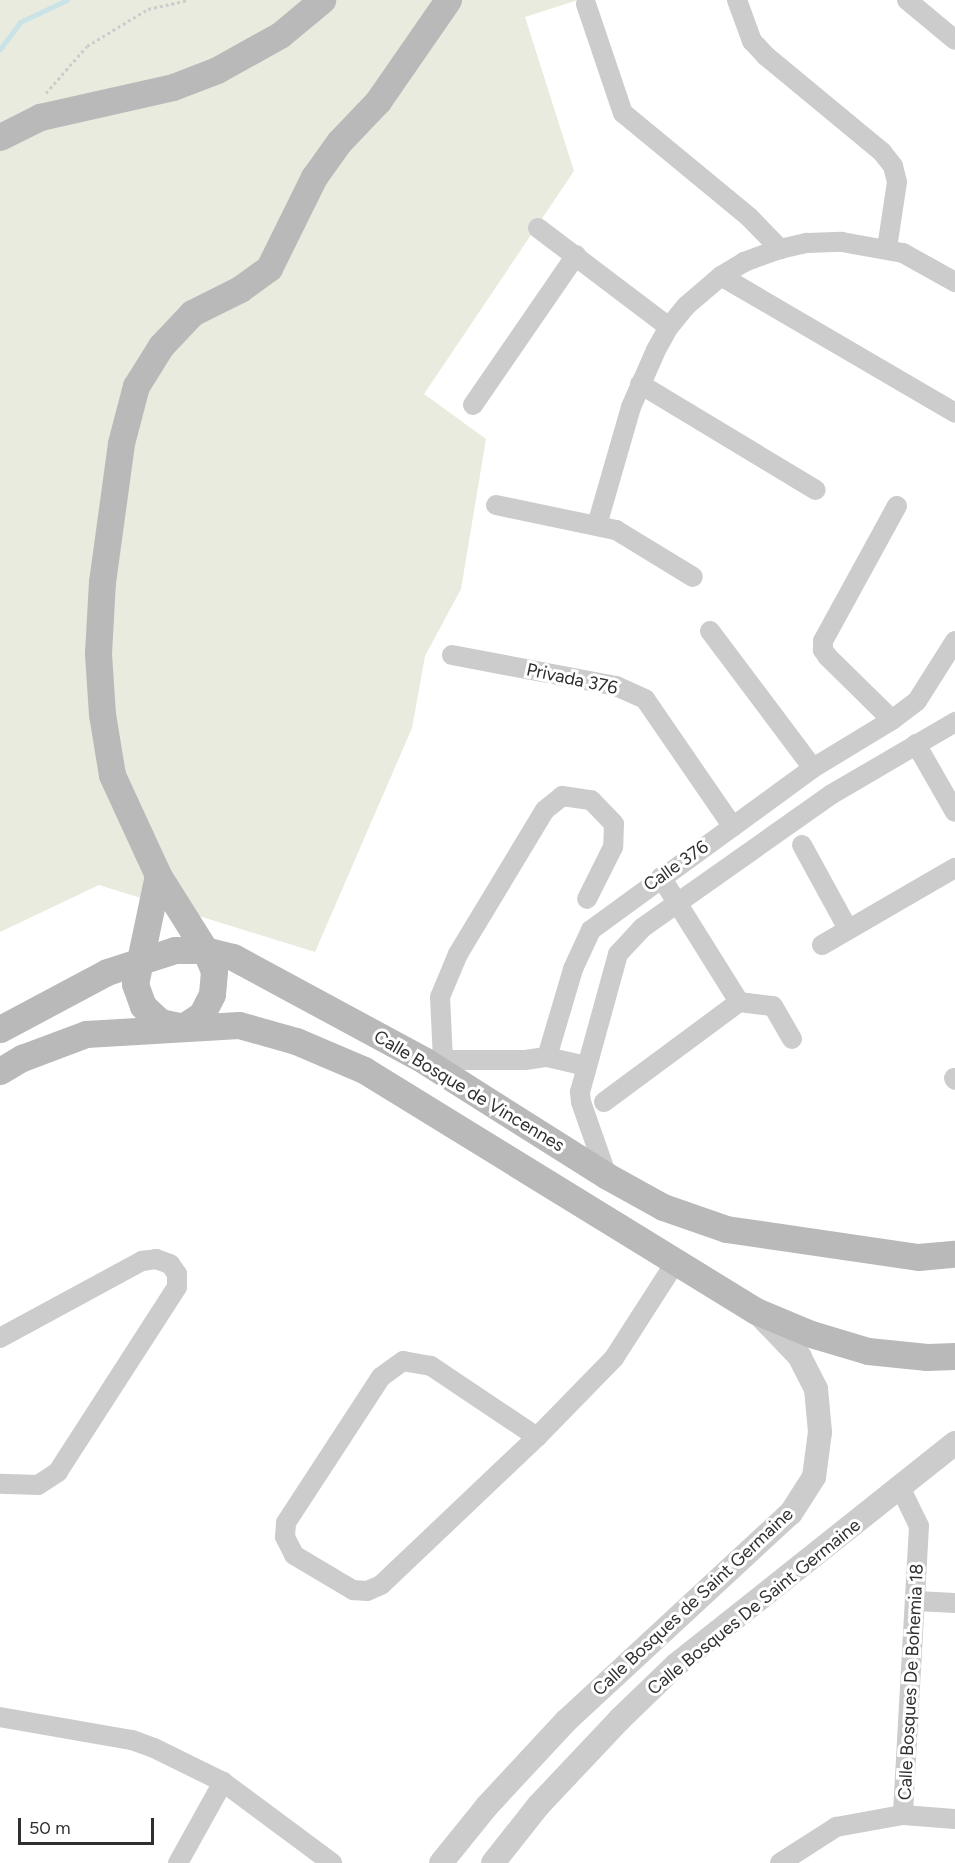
<!DOCTYPE html>
<html>
<head>
<meta charset="utf-8">
<style>
  body { margin:0 }
  #map { position:relative; width:955px; height:1863px; overflow:hidden; background:#fff; font-family:Figtree,sans-serif }
  div>[style] { position:absolute }
  .green>* { inset:0; background:#e8ebde }
  .stream>* { height:5px; margin:-2.5px; padding:0 2.5px; transform-origin:2.5px; border-radius:2.5px; background:#c9e3e7 }
  .path>* { height:3px; margin-top:-1.5px; transform-origin:0; background:repeating-linear-gradient(90deg,#ccc 0 3px,transparent 0 6px) }
  .minor>* { height:20px; margin:-10px; padding:0 10px; transform-origin:10px; border-radius:10px; background:#ccc }
  .tertiary>* { height:24px; margin:-12px; padding:0 12px; transform-origin:12px; border-radius:12px; background:#ccc }
  .secondary>* { height:27px; margin:-13.5px; padding:0 13.5px; transform-origin:13.5px; border-radius:13.5px; background:#b9b9b9 }
  span { translate:-50% -50%; white-space:nowrap; text-align:center; line-height:1.15; -webkit-text-stroke:6px #fff; paint-order:stroke }
  .street-label { font-size:18px; color:#2f2f2f }
  .scale { position:absolute; left:18px; top:1818px; width:136px; height:27px; box-sizing:border-box; border:3px solid #2f2f2f; border-top:0; padding-left:8px; font-size:18px; line-height:21px; white-space:nowrap; color:#2f2f2f; -webkit-text-stroke:4px #fff; paint-order:stroke }
</style>
</head>
<body>
<div id="map">
  <div class="green">
    <i style="clip-path:polygon(0 0,578px 0,525px 17px,574px 171px,424px 394px,486px 439px,461px 589px,425px 656px,412px 728px,315px 952px,99px 885px,0 932px)"></i>
  </div>
  <div class="stream">
    <i style="left:0;top:49px;width:34px;rotate:-53deg"></i>
    <i style="left:20px;top:22px;width:52px;rotate:-25.1deg"></i>
  </div>
  <div class="path">
    <i style="left:46px;top:93px;width:62px;rotate:-48.9deg"></i>
    <i style="left:87px;top:46px;width:71px;rotate:-31.2deg"></i>
    <i style="left:148px;top:9px;width:41px;rotate:-12.7deg"></i>
  </div>
  <div class="minor">
    <i style="left:737px;top:0;width:44px;rotate:69.9deg"></i>
    <i style="left:752px;top:41px;width:21px;rotate:47deg"></i>
    <i style="left:766px;top:56px;width:151px;rotate:39.6deg"></i>
    <i style="left:882px;top:152px;width:18px;rotate:52deg"></i>
    <i style="left:893px;top:166px;width:16px;rotate:76deg"></i>
    <i style="left:897px;top:182px;width:67px;rotate:98.6deg"></i>
    <i style="left:907px;top:0;width:62px;rotate:39.8deg"></i>
    <i style="left:586px;top:4px;width:115px;rotate:71.3deg"></i>
    <i style="left:623px;top:113px;width:163px;rotate:39.5deg"></i>
    <i style="left:749px;top:217px;width:45px;rotate:45.9deg"></i>
    <i style="left:538px;top:228px;width:164px;rotate:37.1deg"></i>
    <i style="left:721px;top:276px;width:271px;rotate:30.3deg"></i>
    <i style="left:640px;top:384px;width:205px;rotate:31.1deg"></i>
    <i style="left:473px;top:405px;width:182px;rotate:-55.5deg"></i>
    <i style="left:496px;top:505px;width:123px;rotate:11.8deg"></i>
    <i style="left:616px;top:530px;width:90px;rotate:31.4deg"></i>
    <i style="left:597px;top:525px;width:123px;rotate:-73.9deg"></i>
    <i style="left:631px;top:407px;width:62px;rotate:-66.3deg"></i>
    <i style="left:656px;top:350px;width:26px;rotate:-61deg"></i>
    <i style="left:669px;top:327px;width:27px;rotate:-51deg"></i>
    <i style="left:686px;top:306px;width:46px;rotate:-40.6deg"></i>
    <i style="left:721px;top:276px;width:27px;rotate:-31deg"></i>
    <i style="left:744px;top:262px;width:38px;rotate:-20deg"></i>
    <i style="left:780px;top:249px;width:28px;rotate:-13deg"></i>
    <i style="left:807px;top:243px;width:35px;rotate:-2deg"></i>
    <i style="left:842px;top:242px;width:62px;rotate:10.2deg"></i>
    <i style="left:903px;top:253px;width:60px;rotate:29.1deg"></i>
    <i style="left:710px;top:631px;width:171px;rotate:53.1deg"></i>
    <i style="left:452px;top:655px;width:167px;rotate:10.7deg"></i>
    <i style="left:616px;top:686px;width:32px;rotate:24deg"></i>
    <i style="left:645px;top:699px;width:155px;rotate:55.5deg"></i>
    <i style="left:892px;top:720px;width:90px;rotate:-135.5deg"></i>
    <i style="left:828px;top:657px;width:9px;rotate:-126deg"></i>
    <i style="left:823px;top:650px;width:9px;rotate:-90deg"></i>
    <i style="left:823px;top:641px;width:154px;rotate:-61.3deg"></i>
    <i style="left:916px;top:744px;width:78px;rotate:60.2deg"></i>
    <i style="left:802px;top:845px;width:96px;rotate:61.3deg"></i>
    <i style="left:661px;top:877px;width:147px;rotate:58deg"></i>
    <i style="left:822px;top:945px;width:154px;rotate:-30.1deg"></i>
    <i style="left:547px;top:1057px;width:92px;rotate:-73.5deg"></i>
    <i style="left:573px;top:969px;width:43px;rotate:-65.2deg"></i>
    <i style="left:591px;top:930px;width:275px;rotate:-36.1deg"></i>
    <i style="left:813px;top:768px;width:92px;rotate:-31.3deg"></i>
    <i style="left:892px;top:720px;width:31px;rotate:-37deg"></i>
    <i style="left:917px;top:701px;width:71px;rotate:-57.7deg"></i>
    <i style="left:431px;top:1060px;width:94px"></i>
    <i style="left:525px;top:1060px;width:22px;rotate:-8deg"></i>
    <i style="left:547px;top:1057px;width:39px;rotate:13deg"></i>
    <i style="left:443px;top:1060px;width:63px;rotate:-92.7deg"></i>
    <i style="left:440px;top:997px;width:47px;rotate:-67.3deg"></i>
    <i style="left:458px;top:954px;width:168px;rotate:-58.9deg"></i>
    <i style="left:545px;top:810px;width:22px;rotate:-39deg"></i>
    <i style="left:562px;top:796px;width:29px;rotate:8deg"></i>
    <i style="left:591px;top:800px;width:33px;rotate:46deg"></i>
    <i style="left:614px;top:824px;width:23px;rotate:92deg"></i>
    <i style="left:613px;top:847px;width:58px;rotate:116.6deg"></i>
    <i style="left:954px;top:1078px;width:2px;rotate:63deg"></i>
    <i style="left:604px;top:1102px;width:168px;rotate:-36.5deg"></i>
    <i style="left:739px;top:1002px;width:34px;rotate:7deg"></i>
    <i style="left:773px;top:1006px;width:38px;rotate:60deg"></i>
    <i style="left:607px;top:1176px;width:78px;rotate:-109.4deg"></i>
    <i style="left:581px;top:1102px;width:10px;rotate:-96deg"></i>
    <i style="left:580px;top:1092px;width:143px;rotate:-74.6deg"></i>
    <i style="left:618px;top:954px;width:35px;rotate:-47deg"></i>
    <i style="left:642px;top:928px;width:232px;rotate:-35.2deg"></i>
    <i style="left:832px;top:794px;width:143px;rotate:-30.3deg"></i>
    <i style="left:0;top:1338px;width:162px;rotate:-28.5deg"></i>
    <i style="left:142px;top:1261px;width:14px;rotate:-8deg"></i>
    <i style="left:156px;top:1259px;width:15px;rotate:20deg"></i>
    <i style="left:170px;top:1264px;width:12px;rotate:55deg"></i>
    <i style="left:177px;top:1274px;width:13px;rotate:90deg"></i>
    <i style="left:177px;top:1287px;width:220px;rotate:122.8deg"></i>
    <i style="left:58px;top:1472px;width:24px;rotate:147deg"></i>
    <i style="left:38px;top:1485px;width:38px;rotate:-178deg"></i>
    <i style="left:537px;top:1437px;width:128px;rotate:-146.2deg"></i>
    <i style="left:431px;top:1366px;width:28px;rotate:-170deg"></i>
    <i style="left:403px;top:1361px;width:27px;rotate:144deg"></i>
    <i style="left:381px;top:1377px;width:174px;rotate:123.1deg"></i>
    <i style="left:286px;top:1523px;width:14px;rotate:94deg"></i>
    <i style="left:285px;top:1537px;width:20px;rotate:63deg"></i>
    <i style="left:294px;top:1555px;width:69px;rotate:30.7deg"></i>
    <i style="left:353px;top:1590px;width:14px;rotate:4deg"></i>
    <i style="left:367px;top:1591px;width:15px;rotate:-23deg"></i>
    <i style="left:381px;top:1585px;width:215px;rotate:-43.5deg"></i>
    <i style="left:537px;top:1437px;width:110px;rotate:-45.7deg"></i>
    <i style="left:614px;top:1358px;width:113px;rotate:-57.3deg"></i>
    <i style="left:901px;top:1489px;width:41px;rotate:64.1deg"></i>
    <i style="left:919px;top:1526px;width:289px;rotate:93.2deg"></i>
    <i style="left:916px;top:1601px;width:39px;rotate:3deg"></i>
    <i style="left:0;top:1717px;width:134px;rotate:9.9deg"></i>
    <i style="left:132px;top:1740px;width:23px;rotate:20deg"></i>
    <i style="left:154px;top:1748px;width:77px;rotate:26.2deg"></i>
    <i style="left:223px;top:1782px;width:136px;rotate:36.6deg"></i>
    <i style="left:178px;top:1863px;width:93px;rotate:-60.9deg"></i>
    <i style="left:780px;top:1863px;width:67px;rotate:-32.7deg"></i>
    <i style="left:836px;top:1827px;width:68px;rotate:-10.2deg"></i>
    <i style="left:903px;top:1815px;width:52px;rotate:4.4deg"></i>
  </div>
  <div class="tertiary">
    <i style="left:441px;top:1863px;width:73px;rotate:-51.1deg"></i>
    <i style="left:487px;top:1806px;width:116px;rotate:-47.1deg"></i>
    <i style="left:566px;top:1721px;width:306px;rotate:-42.8deg"></i>
    <i style="left:791px;top:1513px;width:43px;rotate:-57.4deg"></i>
    <i style="left:814px;top:1477px;width:45px;rotate:-82.4deg"></i>
    <i style="left:820px;top:1432px;width:43px;rotate:-95.3deg"></i>
    <i style="left:816px;top:1389px;width:36px;rotate:-117deg"></i>
    <i style="left:800px;top:1357px;width:62px;rotate:-133.7deg"></i>
    <i style="left:493px;top:1863px;width:73px;rotate:-51.7deg"></i>
    <i style="left:538px;top:1806px;width:120px;rotate:-46.7deg"></i>
    <i style="left:620px;top:1719px;width:78px;rotate:-44deg"></i>
    <i style="left:676px;top:1665px;width:357px;rotate:-38.5deg"></i>
  </div>
  <div class="secondary">
    <i style="left:0;top:137px;width:45px;rotate:-26.6deg"></i>
    <i style="left:40px;top:117px;width:136px;rotate:-12.7deg"></i>
    <i style="left:173px;top:87px;width:47px;rotate:-21.1deg"></i>
    <i style="left:217px;top:70px;width:72px;rotate:-29.1deg"></i>
    <i style="left:280px;top:35px;width:55px;rotate:-39.8deg"></i>
    <i style="left:158px;top:875px;width:111px;rotate:101.9deg"></i>
    <i style="left:135px;top:984px;width:23px;rotate:70deg"></i>
    <i style="left:143px;top:1006px;width:23px;rotate:43deg"></i>
    <i style="left:160px;top:1022px;width:24px;rotate:12deg"></i>
    <i style="left:183px;top:1027px;width:23px;rotate:-34deg"></i>
    <i style="left:202px;top:1014px;width:22px;rotate:-63deg"></i>
    <i style="left:212px;top:994px;width:23px;rotate:-85deg"></i>
    <i style="left:214px;top:971px;width:23px;rotate:-113deg"></i>
    <i style="left:205px;top:950px;width:89px;rotate:-122.1deg"></i>
    <i style="left:158px;top:875px;width:110px;rotate:-114.7deg"></i>
    <i style="left:112px;top:775px;width:62px;rotate:-99.3deg"></i>
    <i style="left:102px;top:714px;width:61px;rotate:-93.8deg"></i>
    <i style="left:98px;top:653px;width:71px;rotate:-86.8deg"></i>
    <i style="left:102px;top:582px;width:140px;rotate:-82.2deg"></i>
    <i style="left:121px;top:443px;width:59px;rotate:-75.3deg"></i>
    <i style="left:136px;top:386px;width:47px;rotate:-58deg"></i>
    <i style="left:161px;top:346px;width:45px;rotate:-46.8deg"></i>
    <i style="left:192px;top:313px;width:54px;rotate:-26.6deg"></i>
    <i style="left:240px;top:289px;width:36px;rotate:-36deg"></i>
    <i style="left:269px;top:268px;width:102px;rotate:-63.7deg"></i>
    <i style="left:314px;top:177px;width:43px;rotate:-54.5deg"></i>
    <i style="left:339px;top:142px;width:57px;rotate:-46.4deg"></i>
    <i style="left:378px;top:101px;width:123px;rotate:-55.3deg"></i>
    <i style="left:0;top:1029px;width:121px;rotate:-28deg"></i>
    <i style="left:107px;top:972px;width:71px;rotate:-17.9deg"></i>
    <i style="left:175px;top:950px;width:30px"></i>
    <i style="left:205px;top:950px;width:29px;rotate:14deg"></i>
    <i style="left:233px;top:957px;width:218px;rotate:28.4deg"></i>
    <i style="left:425px;top:1061px;width:215px;rotate:32.3deg"></i>
    <i style="left:607px;top:1176px;width:64px;rotate:29deg"></i>
    <i style="left:663px;top:1207px;width:67px;rotate:19.2deg"></i>
    <i style="left:726px;top:1229px;width:194px;rotate:8.3deg"></i>
    <i style="left:918px;top:1257px;width:37px;rotate:-5deg"></i>
    <i style="left:0;top:1071px;width:26px;rotate:-31deg"></i>
    <i style="left:22px;top:1058px;width:68px;rotate:-20.6deg"></i>
    <i style="left:86px;top:1034px;width:153px;rotate:-3.4deg"></i>
    <i style="left:239px;top:1025px;width:59px;rotate:15.7deg"></i>
    <i style="left:296px;top:1041px;width:74px;rotate:23.1deg"></i>
    <i style="left:364px;top:1070px;width:460px;rotate:31.6deg"></i>
    <i style="left:756px;top:1311px;width:60px;rotate:22.7deg"></i>
    <i style="left:811px;top:1334px;width:59px;rotate:16.6deg"></i>
    <i style="left:868px;top:1351px;width:59px;rotate:5.8deg"></i>
    <i style="left:927px;top:1357px;width:28px;rotate:-2deg"></i>
  </div>
  <div class="street-label">
    <span style="left:572px;top:679px;rotate:12deg">Privada 376</span>
    <span style="left:676px;top:866px;rotate:-35deg">Calle 376</span>
    <span style="left:469px;top:1091px;rotate:31deg">Calle Bosque de Vincennes</span>
    <span style="left:693px;top:1602px;rotate:-43deg">Calle Bosques de Saint Germaine</span>
    <span style="left:754px;top:1607px;rotate:-39deg">Calle Bosques De Saint Germaine</span>
    <span style="left:911px;top:1682px;rotate:-87deg">Calle Bosques De Bohemia 18</span>
  </div>
  <div class="scale">50 m</div>
</div>
</body>
</html>
